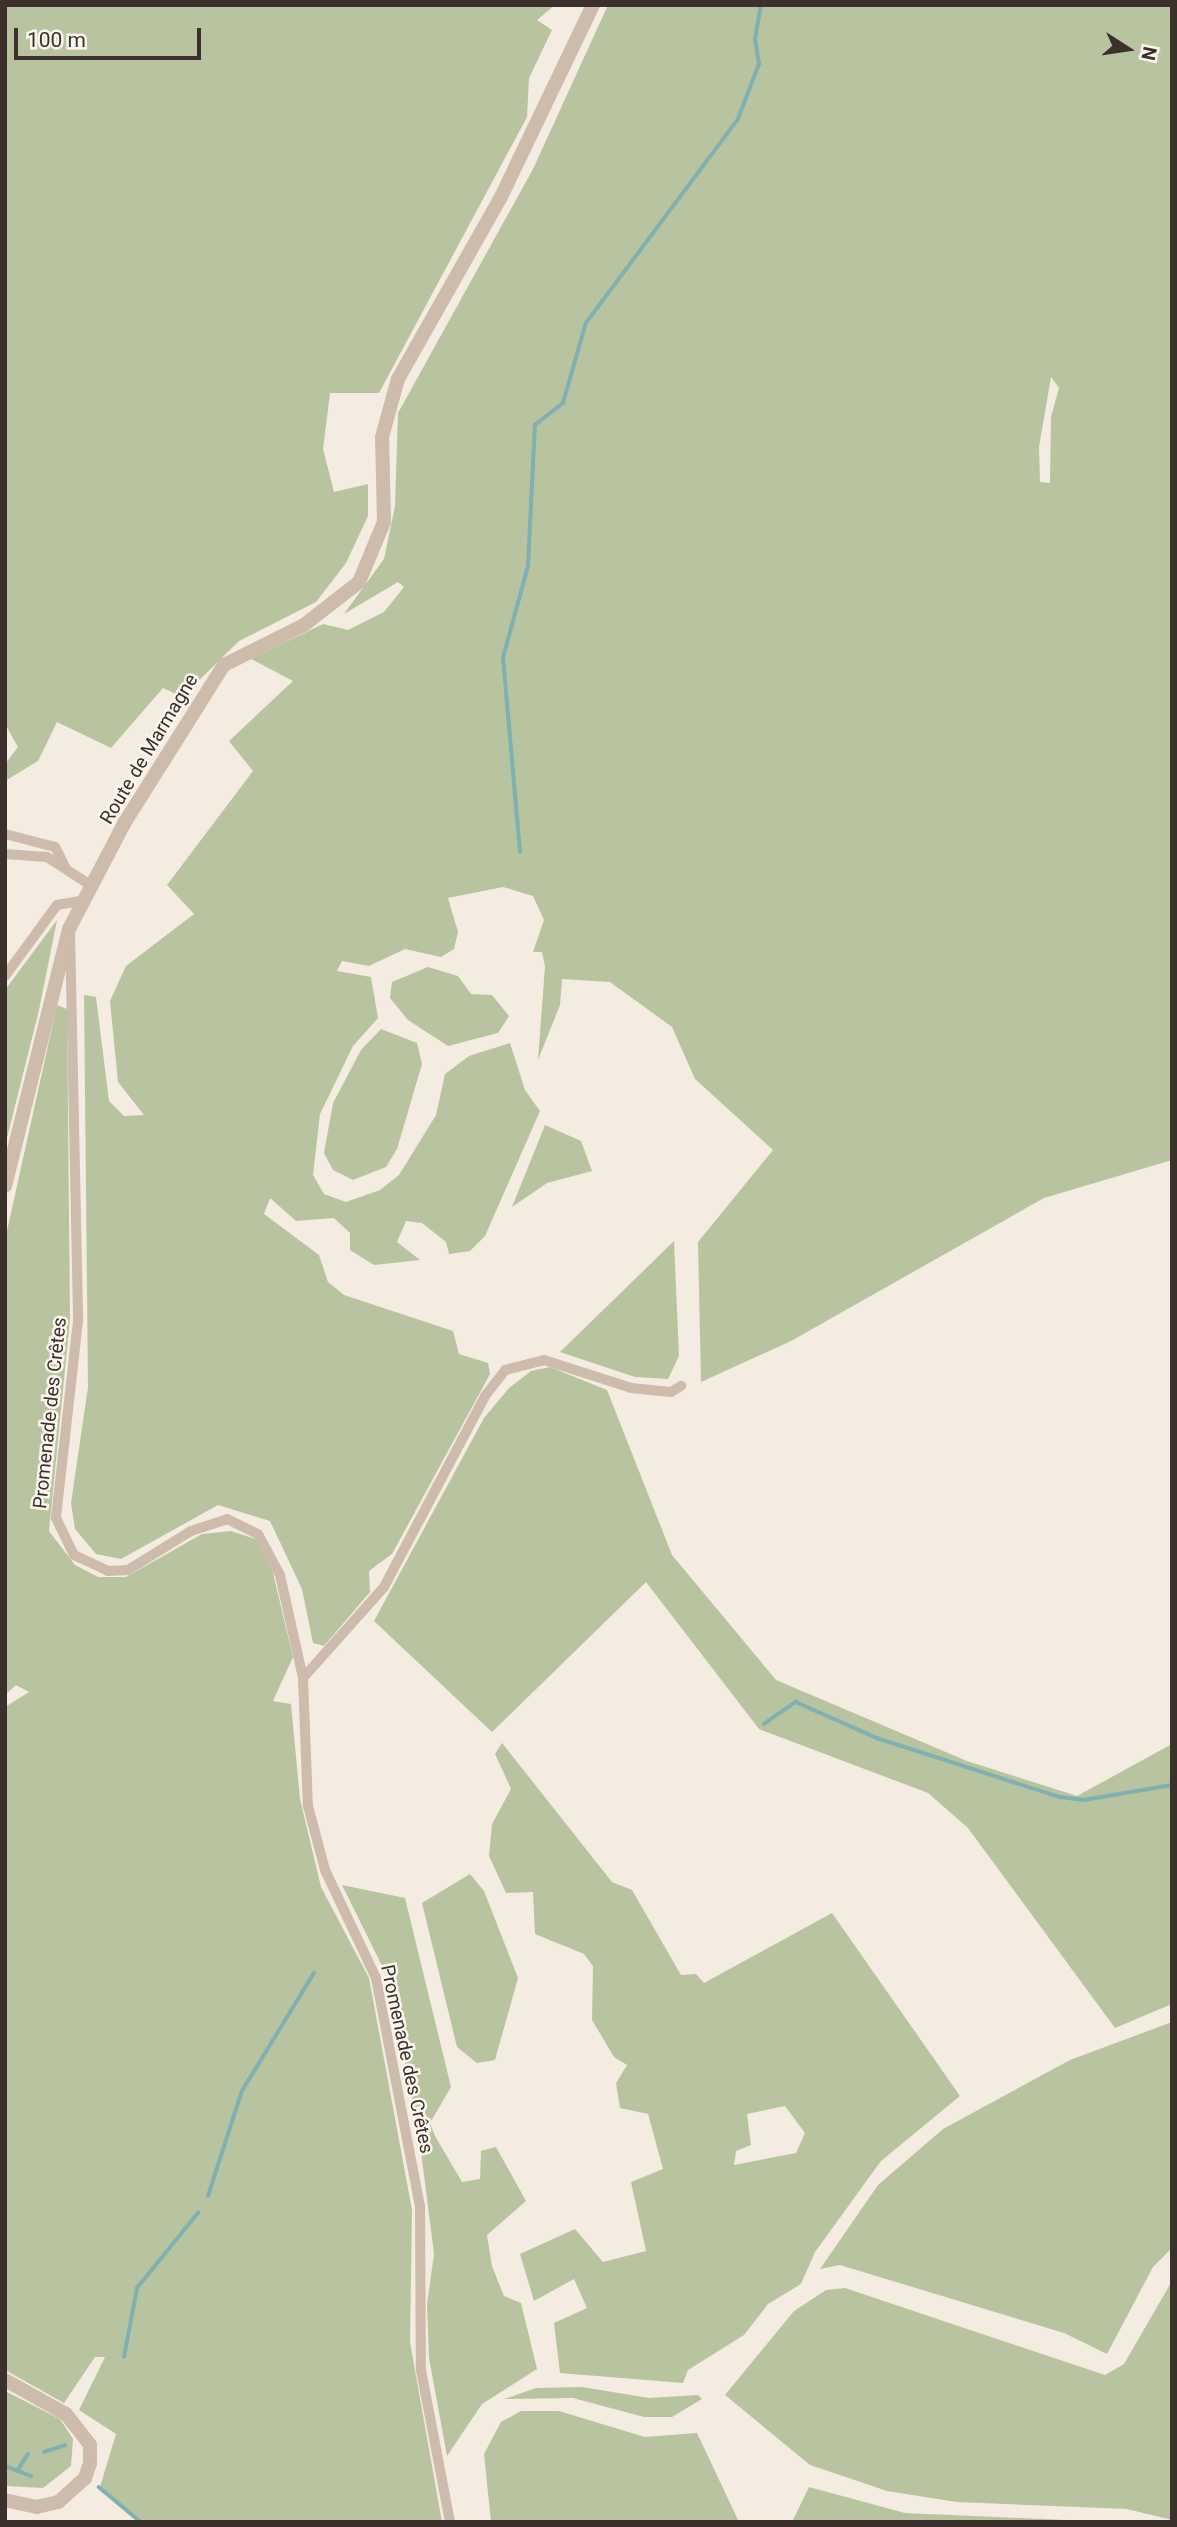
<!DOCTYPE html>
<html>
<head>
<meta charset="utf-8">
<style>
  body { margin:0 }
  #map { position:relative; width:1177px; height:2527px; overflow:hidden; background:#f4ebe1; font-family:Roboto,sans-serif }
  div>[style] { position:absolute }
  .green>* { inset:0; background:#b8c4a0 }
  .stream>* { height:3.5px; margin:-1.75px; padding:0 1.75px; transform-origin:1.75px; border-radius:1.75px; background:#7fb0b2 }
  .minor>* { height:10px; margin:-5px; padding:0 5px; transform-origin:5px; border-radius:5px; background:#cdbbac }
  .tertiary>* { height:14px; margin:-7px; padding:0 7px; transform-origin:7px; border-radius:7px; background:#cdbbac }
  span { translate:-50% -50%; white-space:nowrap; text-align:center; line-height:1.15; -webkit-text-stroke:5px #fbf5ee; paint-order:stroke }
  .street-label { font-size:19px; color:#3b302b }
  .frame { position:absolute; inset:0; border:7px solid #3b302b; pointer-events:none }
  .north { position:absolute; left:1093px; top:14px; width:70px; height:70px; -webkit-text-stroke:5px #fbf5ee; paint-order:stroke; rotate:102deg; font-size:19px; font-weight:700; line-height:28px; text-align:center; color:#3b302b }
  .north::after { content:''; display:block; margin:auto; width:24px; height:32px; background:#3b302b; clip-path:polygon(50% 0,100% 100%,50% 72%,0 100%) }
  .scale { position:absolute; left:14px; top:28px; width:187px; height:32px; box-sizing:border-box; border:4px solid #3b302b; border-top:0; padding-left:9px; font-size:21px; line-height:24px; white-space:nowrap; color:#3b302b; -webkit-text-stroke:5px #fbf5ee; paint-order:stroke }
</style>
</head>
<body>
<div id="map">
  <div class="green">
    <i style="clip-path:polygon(5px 5px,555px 5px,537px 20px,552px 30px,529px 78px,527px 117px,379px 393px,330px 393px,323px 449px,334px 492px,368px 484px,368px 516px,346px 563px,316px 602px,239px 641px,182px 697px,163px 688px,111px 748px,57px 722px,38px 761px,5px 781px,5px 764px,18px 747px,5px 724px)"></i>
    <i style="clip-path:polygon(evenodd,608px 5px,1172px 5px,1172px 1160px,1044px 1198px,791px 1341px,701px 1382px,698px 1242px,773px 1150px,695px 1079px,672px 1027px,610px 982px,562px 979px,560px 1005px,538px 1060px,545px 966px,542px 952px,533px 952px,544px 920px,533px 896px,503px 887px,448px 898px,458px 932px,454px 949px,441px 957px,405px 949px,369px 966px,342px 961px,337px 971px,371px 977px,378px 1018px,353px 1046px,320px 1114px,313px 1175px,324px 1194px,346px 1202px,380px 1190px,399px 1175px,436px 1115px,445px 1074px,469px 1056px,510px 1043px,525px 1090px,540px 1111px,485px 1236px,470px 1251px,449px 1254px,446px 1242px,422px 1223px,406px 1221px,397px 1242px,420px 1260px,374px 1265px,350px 1250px,350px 1233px,334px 1218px,296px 1221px,270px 1198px,264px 1214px,319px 1255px,328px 1282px,344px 1295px,453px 1331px,459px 1354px,488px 1363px,490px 1374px,392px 1554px,369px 1571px,370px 1592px,324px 1646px,313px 1643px,302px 1589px,270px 1521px,218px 1505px,121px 1559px,96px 1554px,75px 1529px,71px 1503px,88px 1387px,84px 995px,96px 997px,109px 1101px,124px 1116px,144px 1115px,118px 1082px,110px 1001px,126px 966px,194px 914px,167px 885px,253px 771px,229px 741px,293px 681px,251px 659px,323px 624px,348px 630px,384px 612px,404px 587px,398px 582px,344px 614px,384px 559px,395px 506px,398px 413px,533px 169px,608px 5px,1051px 377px,1059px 388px,1051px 417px,1050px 483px,1040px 482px,1039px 447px,1051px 377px)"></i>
    <i style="clip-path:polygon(57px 920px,39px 1010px,5px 1146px,5px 990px)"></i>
    <i style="clip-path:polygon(428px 967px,458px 976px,471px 994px,492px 995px,509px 1016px,498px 1033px,448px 1046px,408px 1020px,390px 998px,392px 982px)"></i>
    <i style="clip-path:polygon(57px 1005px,67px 1009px,70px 1319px,49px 1531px,75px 1565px,98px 1577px,126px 1577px,202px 1534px,231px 1531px,258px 1540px,273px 1573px,293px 1657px,273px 1701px,291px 1704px,300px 1799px,321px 1887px,369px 1978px,412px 2210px,410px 2342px,442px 2522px,138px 2522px,100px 2487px,116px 2434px,79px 2410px,105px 2357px,95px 2357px,64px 2403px,5px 2370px,5px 1707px,29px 1692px,16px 1685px,5px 1695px,5px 1240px)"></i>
    <i style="clip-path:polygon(381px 1029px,417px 1043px,422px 1064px,397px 1149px,386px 1167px,353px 1180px,333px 1170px,324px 1153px,333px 1103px,361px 1050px)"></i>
    <i style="clip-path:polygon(545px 1125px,581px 1141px,592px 1171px,547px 1183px,512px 1207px)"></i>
    <i style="clip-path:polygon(674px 1241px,679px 1356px,668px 1379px,635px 1377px,560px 1352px)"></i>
    <i style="clip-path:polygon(550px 1367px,607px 1390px,672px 1555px,776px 1680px,967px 1761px,1077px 1796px,1172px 1744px,1172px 2004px,1115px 2028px,968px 1828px,928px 1793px,759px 1729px,646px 1582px,492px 1732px,374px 1621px,484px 1418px,509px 1388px,531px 1371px)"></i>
    <i style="clip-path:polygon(evenodd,502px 1743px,612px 1882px,632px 1890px,681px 1975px,696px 1974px,704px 1983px,832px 1913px,960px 2096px,881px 2161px,815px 2252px,801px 2284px,768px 2304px,744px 2335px,688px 2370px,683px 2383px,560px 2373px,554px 2323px,587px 2308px,574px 2279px,534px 2301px,520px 2254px,575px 2229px,603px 2262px,646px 2251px,631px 2182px,663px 2169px,648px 2114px,620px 2108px,616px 2083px,627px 2065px,614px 2057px,592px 2020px,593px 1966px,584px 1954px,535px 1934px,533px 1892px,506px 1893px,489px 1856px,492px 1824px,511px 1789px,495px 1754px,502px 1743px,785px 2106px,805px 2133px,796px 2153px,734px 2165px,736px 2151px,751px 2145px,747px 2114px,785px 2106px)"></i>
    <i style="clip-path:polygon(470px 1874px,484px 1891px,518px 1978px,495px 2060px,477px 2063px,457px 2047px,422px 1903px)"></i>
    <i style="clip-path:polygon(342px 1885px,405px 1898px,451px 2087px,430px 2123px,435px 2136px,462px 2182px,480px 2179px,481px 2151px,496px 2147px,526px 2201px,487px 2235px,492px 2266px,504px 2296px,521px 2303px,537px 2369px,482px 2404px,447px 2456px,429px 2358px,427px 2305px,434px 2254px,417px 2120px,387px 1976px)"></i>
    <i style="clip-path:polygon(1172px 2022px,1172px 2248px,1153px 2267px,1107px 2354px,1064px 2333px,840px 2265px,820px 2269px,878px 2185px,943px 2129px,1070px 2060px)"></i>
    <i style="clip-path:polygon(1172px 2281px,1172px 2520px,1127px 2509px,957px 2502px,887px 2491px,810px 2465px,725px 2395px,794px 2311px,826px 2290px,845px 2288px,1105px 2375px,1124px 2364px)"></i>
    <i style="clip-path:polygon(582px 2387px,649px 2398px,698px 2395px,702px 2399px,672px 2417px,644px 2417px,573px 2398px,504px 2399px,536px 2388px)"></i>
    <i style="clip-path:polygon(5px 2391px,60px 2419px,73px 2439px,71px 2466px,43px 2488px,5px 2486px)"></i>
    <i style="clip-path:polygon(521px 2411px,559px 2411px,645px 2437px,697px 2433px,739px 2522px,491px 2522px,484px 2454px,501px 2422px)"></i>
    <i style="clip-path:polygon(809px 2487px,905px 2513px,1110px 2522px,792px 2522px)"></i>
  </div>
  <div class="stream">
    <i style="left:520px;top:852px;width:195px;rotate:-95deg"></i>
    <i style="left:503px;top:658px;width:95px;rotate:-74.8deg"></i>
    <i style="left:528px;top:566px;width:141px;rotate:-87.2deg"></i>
    <i style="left:535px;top:425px;width:36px;rotate:-38deg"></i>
    <i style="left:563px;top:403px;width:83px;rotate:-74deg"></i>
    <i style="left:586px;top:323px;width:254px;rotate:-53.3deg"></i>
    <i style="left:738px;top:119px;width:59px;rotate:-69.1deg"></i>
    <i style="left:759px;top:64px;width:25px;rotate:-99deg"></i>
    <i style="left:755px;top:39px;width:35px;rotate:-80deg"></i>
    <i style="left:764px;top:1724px;width:39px;rotate:-35deg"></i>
    <i style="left:796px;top:1702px;width:89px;rotate:24deg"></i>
    <i style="left:877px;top:1738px;width:192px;rotate:17.9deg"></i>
    <i style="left:1060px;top:1797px;width:24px;rotate:7deg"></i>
    <i style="left:1084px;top:1800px;width:89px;rotate:-9.7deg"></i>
    <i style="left:208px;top:2196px;width:110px;rotate:-72.1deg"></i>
    <i style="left:242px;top:2091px;width:138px;rotate:-58.6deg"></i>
    <i style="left:124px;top:2357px;width:70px;rotate:-79.3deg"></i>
    <i style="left:137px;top:2288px;width:97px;rotate:-50.9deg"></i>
    <i style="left:44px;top:2452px;width:22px;rotate:-18deg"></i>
    <i style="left:5px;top:2466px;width:28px;rotate:21deg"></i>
    <i style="left:17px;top:2471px;width:20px;rotate:-57deg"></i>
    <i style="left:99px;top:2487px;width:55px;rotate:39.8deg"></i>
  </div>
  <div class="minor">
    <i style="left:5px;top:834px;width:52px;rotate:14.6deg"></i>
    <i style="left:55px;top:847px;width:22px;rotate:63deg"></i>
    <i style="left:5px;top:854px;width:42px;rotate:4.1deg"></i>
    <i style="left:47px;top:857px;width:54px;rotate:32.8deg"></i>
    <i style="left:70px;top:932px;width:389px;rotate:88.8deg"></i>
    <i style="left:78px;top:1321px;width:198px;rotate:96.4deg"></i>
    <i style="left:56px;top:1518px;width:41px;rotate:64.1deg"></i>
    <i style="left:74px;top:1555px;width:38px;rotate:25deg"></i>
    <i style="left:108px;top:1571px;width:20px;rotate:-3deg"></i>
    <i style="left:128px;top:1570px;width:74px;rotate:-31.8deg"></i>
    <i style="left:191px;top:1531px;width:38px;rotate:-18deg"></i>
    <i style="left:227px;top:1519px;width:34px;rotate:26deg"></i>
    <i style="left:258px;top:1534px;width:47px;rotate:61.8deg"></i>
    <i style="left:280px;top:1575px;width:106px;rotate:77.4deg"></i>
    <i style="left:303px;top:1678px;width:128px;rotate:87.8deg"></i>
    <i style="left:308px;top:1806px;width:66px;rotate:75.1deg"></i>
    <i style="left:325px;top:1870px;width:119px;rotate:64.7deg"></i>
    <i style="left:376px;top:1978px;width:232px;rotate:79.1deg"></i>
    <i style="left:420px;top:2206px;width:164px;rotate:89.7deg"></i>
    <i style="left:421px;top:2370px;width:155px;rotate:79.2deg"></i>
    <i style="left:5px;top:976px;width:88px;rotate:-53.8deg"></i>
    <i style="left:57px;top:905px;width:27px;rotate:-10deg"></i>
    <i style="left:303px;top:1678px;width:122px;rotate:-48.3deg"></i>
    <i style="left:384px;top:1587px;width:216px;rotate:-62.1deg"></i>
    <i style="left:485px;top:1396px;width:33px;rotate:-52deg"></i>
    <i style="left:505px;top:1370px;width:40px;rotate:-14.4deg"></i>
    <i style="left:544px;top:1360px;width:91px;rotate:17.8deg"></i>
    <i style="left:631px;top:1388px;width:40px;rotate:5.7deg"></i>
    <i style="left:671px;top:1392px;width:12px;rotate:-31deg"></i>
  </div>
  <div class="tertiary">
    <i style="left:5px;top:1186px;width:265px;rotate:-76deg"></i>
    <i style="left:69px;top:929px;width:121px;rotate:-62.4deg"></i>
    <i style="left:125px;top:822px;width:186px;rotate:-57.8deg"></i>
    <i style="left:224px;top:665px;width:89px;rotate:-26.6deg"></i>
    <i style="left:304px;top:625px;width:70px;rotate:-38deg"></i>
    <i style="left:359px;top:582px;width:65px;rotate:-67.4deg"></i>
    <i style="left:384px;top:522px;width:85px;rotate:-91.3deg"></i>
    <i style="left:382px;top:437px;width:60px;rotate:-74.6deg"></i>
    <i style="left:398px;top:379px;width:207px;rotate:-60.5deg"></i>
    <i style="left:500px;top:199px;width:215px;rotate:-64.4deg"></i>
    <i style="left:5px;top:2380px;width:70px;rotate:29.1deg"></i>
    <i style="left:66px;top:2414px;width:39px;rotate:52deg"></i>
    <i style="left:90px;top:2445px;width:18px;rotate:90deg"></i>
    <i style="left:90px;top:2463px;width:16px;rotate:108deg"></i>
    <i style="left:85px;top:2478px;width:36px;rotate:138deg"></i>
    <i style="left:58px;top:2502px;width:22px;rotate:167deg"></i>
    <i style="left:37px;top:2507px;width:33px;rotate:-168deg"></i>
  </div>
  <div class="street-label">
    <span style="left:149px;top:749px;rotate:-59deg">Route de Marmagne</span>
    <span style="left:50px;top:1413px;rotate:-84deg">Promenade des Crêtes</span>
    <span style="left:407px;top:2059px;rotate:78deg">Promenade des Crêtes</span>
  </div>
  <div class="frame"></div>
  <div class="north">N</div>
  <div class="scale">100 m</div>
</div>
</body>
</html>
